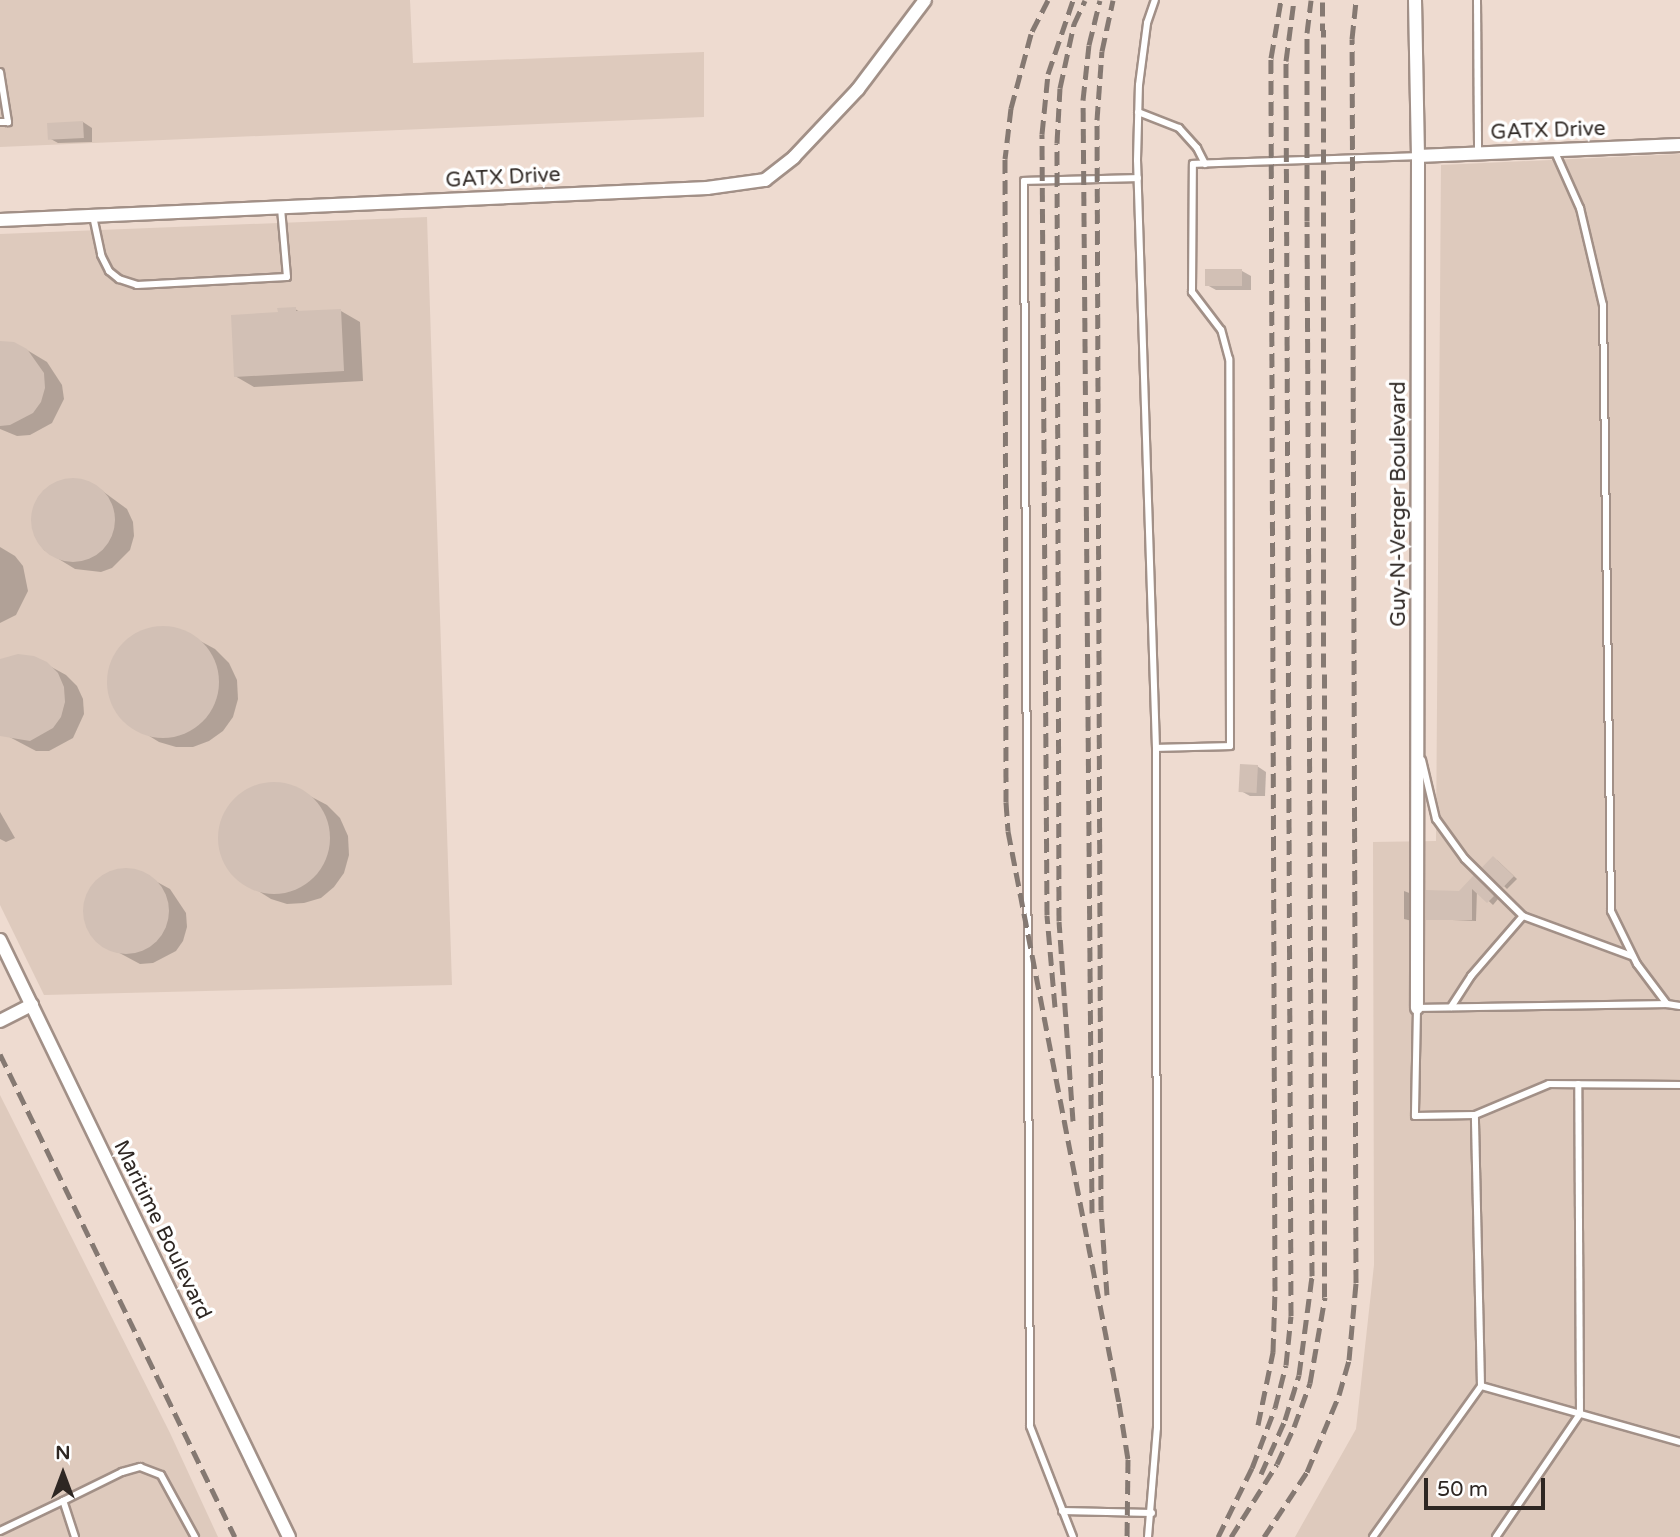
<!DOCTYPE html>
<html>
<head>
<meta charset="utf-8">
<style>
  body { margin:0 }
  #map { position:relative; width:1680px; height:1537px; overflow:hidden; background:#eedbd0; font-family:"Varela Round",sans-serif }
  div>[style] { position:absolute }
  .industrial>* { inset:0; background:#decabd }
  .shadow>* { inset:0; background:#0003 }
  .building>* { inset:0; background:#d2c0b5; transform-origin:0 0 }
  .round { border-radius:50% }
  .roads { filter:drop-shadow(2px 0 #a29087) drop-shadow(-2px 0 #a29087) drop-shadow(0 2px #a29087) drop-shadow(0 -2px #a29087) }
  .service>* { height:6px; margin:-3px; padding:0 3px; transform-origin:3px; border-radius:3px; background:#fff }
  .minor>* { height:12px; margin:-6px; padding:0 6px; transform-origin:6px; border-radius:6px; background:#fff }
  .rail>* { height:5px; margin-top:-2.5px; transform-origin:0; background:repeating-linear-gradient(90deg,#857972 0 14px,transparent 0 21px) }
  span { translate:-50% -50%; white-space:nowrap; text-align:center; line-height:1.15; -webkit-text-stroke:7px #fff; paint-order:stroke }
  .street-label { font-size:21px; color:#2e2723 }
  .north { position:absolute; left:28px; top:1439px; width:70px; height:70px; -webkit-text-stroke:5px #fff; paint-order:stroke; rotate:0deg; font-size:19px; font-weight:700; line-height:28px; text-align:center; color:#2e2723 }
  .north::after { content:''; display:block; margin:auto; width:24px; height:32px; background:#2e2723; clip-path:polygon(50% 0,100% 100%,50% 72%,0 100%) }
  .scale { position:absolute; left:1424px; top:1478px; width:121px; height:32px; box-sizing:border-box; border:4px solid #2e2723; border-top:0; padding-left:9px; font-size:21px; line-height:24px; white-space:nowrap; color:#2e2723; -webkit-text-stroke:5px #fff; paint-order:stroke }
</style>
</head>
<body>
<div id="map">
  <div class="industrial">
    <i style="clip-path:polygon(0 0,410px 0,413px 63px,704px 52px,704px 117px,0 147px)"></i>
    <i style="clip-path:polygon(1680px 154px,1680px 1537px,1295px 1537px,1356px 1429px,1374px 1265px,1373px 842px,1436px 841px,1441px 165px)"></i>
    <i style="clip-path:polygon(427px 217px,452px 985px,44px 995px,0 905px,0 234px)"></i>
    <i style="clip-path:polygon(0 1095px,170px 1433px,218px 1537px,0 1537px)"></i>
  </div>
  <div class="shadow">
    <i style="clip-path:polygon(83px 122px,92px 128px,92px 142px,58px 143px,49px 138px)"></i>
    <i style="clip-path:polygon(1242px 271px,1251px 276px,1251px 290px,1216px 290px,1207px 285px)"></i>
    <i style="clip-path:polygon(295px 309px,302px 313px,341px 311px,360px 322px,363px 381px,254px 387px,235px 376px,280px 314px)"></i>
    <i style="clip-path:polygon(0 345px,27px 350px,47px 362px,62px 385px,64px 399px,52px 423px,30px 435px,17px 436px,0 429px)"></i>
    <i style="clip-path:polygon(70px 480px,84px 481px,97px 487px,127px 509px,133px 522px,134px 536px,130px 550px,112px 568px,101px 572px,75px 569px,44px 550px,33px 528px,36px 503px,44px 491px,56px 483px)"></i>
    <i style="clip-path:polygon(0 547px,15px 556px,23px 566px,28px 591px,16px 615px,0 623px)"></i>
    <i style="clip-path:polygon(159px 627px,178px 629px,215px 649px,229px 663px,237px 680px,238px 699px,233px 717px,223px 731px,209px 741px,193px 747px,176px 747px,159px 742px,125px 721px,115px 708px,109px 691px,108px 674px,114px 658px,125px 642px,140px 632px)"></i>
    <i style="clip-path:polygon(0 662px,46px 664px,66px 675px,77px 686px,83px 699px,84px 714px,73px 738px,49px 751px,36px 751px,0 732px)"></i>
    <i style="clip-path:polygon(1257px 766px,1266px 772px,1265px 796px,1250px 796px,1241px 791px)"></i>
    <i style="clip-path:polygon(270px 783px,289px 785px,327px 805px,340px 818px,348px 836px,349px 855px,344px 873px,334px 887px,321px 898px,304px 903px,287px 904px,271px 899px,236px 877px,226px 864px,220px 847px,220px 830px,225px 814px,236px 798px,252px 788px)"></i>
    <i style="clip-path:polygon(0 812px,15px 838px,6px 842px,0 839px)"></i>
    <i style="clip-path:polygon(1497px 860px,1517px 879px,1507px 889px,1504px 886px)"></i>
    <i style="clip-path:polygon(123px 870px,137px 871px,170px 889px,186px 913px,187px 927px,183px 941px,176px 951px,153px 963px,140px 964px,97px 941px,85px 918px,88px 893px,97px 882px)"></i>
    <i style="clip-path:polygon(1478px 880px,1498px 899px,1493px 905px,1477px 890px,1476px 921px,1428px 919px)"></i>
    <i style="clip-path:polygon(1404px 891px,1412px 894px,1412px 921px,1404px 919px)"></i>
  </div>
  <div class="building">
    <i style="left:83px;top:121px;width:17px;height:36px;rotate:87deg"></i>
    <i style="left:1205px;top:269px;width:37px;height:17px"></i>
    <i style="clip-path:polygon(296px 307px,296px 311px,341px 309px,344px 371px,234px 377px,231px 315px,278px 312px,277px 308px)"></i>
    <i style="clip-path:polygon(0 341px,14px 342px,27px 349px,44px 373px,45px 388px,41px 402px,33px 413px,10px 425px,0 426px)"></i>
    <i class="round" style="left:31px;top:478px;width:84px;height:84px"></i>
    <i class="round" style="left:107px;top:626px;width:112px;height:112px"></i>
    <i style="clip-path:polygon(18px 654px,34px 656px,47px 662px,58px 673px,64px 687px,65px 702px,61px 717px,53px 728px,30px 741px,0 736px,0 659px)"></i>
    <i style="left:1240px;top:764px;width:18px;height:28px;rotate:3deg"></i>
    <i class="round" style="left:218px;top:782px;width:112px;height:112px"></i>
    <i style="left:1493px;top:856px;width:29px;height:16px;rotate:44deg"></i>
    <i class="round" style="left:83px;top:868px;width:86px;height:86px"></i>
    <i style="clip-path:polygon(1474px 875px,1494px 896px,1487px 903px,1472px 889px,1472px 920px,1426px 920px,1426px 890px,1459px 891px)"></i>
  </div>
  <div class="roads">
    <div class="service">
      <i style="left:1477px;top:0;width:153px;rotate:89.6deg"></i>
      <i style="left:0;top:72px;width:51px;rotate:80.9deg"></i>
      <i style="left:8px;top:122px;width:8px;rotate:180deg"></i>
      <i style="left:1138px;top:112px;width:44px;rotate:21.3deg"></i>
      <i style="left:1179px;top:128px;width:27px;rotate:48deg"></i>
      <i style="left:1197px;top:148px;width:18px;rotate:63deg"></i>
      <i style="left:1554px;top:150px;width:64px;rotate:65.9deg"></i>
      <i style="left:1580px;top:208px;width:100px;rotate:76.7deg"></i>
      <i style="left:1603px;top:305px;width:606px;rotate:89.24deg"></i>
      <i style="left:1611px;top:911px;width:59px;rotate:63.9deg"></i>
      <i style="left:1637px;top:964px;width:50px;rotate:53.1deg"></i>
      <i style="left:1667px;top:1004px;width:13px;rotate:9deg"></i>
      <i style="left:93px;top:216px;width:40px;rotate:78deg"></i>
      <i style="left:101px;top:255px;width:18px;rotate:63deg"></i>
      <i style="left:109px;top:271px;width:13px;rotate:39deg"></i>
      <i style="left:119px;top:279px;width:19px;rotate:18deg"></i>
      <i style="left:137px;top:285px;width:150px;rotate:-3.1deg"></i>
      <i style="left:287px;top:277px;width:69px;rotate:-95deg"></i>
      <i style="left:1156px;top:748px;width:74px;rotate:-1.5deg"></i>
      <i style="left:1230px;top:746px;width:387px;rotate:-90.1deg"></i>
      <i style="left:1229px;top:359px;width:30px;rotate:-105deg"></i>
      <i style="left:1221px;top:330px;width:48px;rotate:-127.3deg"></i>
      <i style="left:1192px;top:292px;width:128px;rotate:-89.6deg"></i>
      <i style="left:1193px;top:164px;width:225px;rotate:-2deg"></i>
      <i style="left:1422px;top:760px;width:61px;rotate:76.7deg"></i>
      <i style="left:1436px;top:819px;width:49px;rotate:54.1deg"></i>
      <i style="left:1465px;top:859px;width:81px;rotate:44.5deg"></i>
      <i style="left:1523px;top:916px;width:116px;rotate:20.2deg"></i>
      <i style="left:1667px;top:1004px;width:250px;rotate:179.1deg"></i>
      <i style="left:1417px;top:1008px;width:108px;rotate:91.1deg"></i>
      <i style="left:1415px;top:1116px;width:60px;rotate:-1deg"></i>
      <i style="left:1475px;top:1115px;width:80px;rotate:-22.7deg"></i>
      <i style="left:1549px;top:1084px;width:131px;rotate:0.4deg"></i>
      <i style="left:1451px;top:1007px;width:37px;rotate:-57deg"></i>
      <i style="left:1471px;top:976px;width:79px;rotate:-49.1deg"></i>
      <i style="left:1481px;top:1386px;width:207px;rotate:15.7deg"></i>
      <i style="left:1062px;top:1511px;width:90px;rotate:1.3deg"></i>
      <i style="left:0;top:1531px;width:70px;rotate:-25.5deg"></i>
      <i style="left:75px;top:1537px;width:38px;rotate:-108deg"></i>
      <i style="left:63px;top:1501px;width:66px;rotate:-26.2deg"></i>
      <i style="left:122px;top:1472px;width:19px;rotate:-16deg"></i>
      <i style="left:140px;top:1467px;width:22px;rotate:21deg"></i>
      <i style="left:161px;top:1475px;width:71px;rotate:61.3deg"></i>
      <i style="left:1073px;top:1537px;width:119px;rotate:-111.2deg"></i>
      <i style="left:1030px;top:1426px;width:1245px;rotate:-90.28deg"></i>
      <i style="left:1024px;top:181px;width:114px;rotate:-1.5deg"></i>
      <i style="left:1148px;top:1537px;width:109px;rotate:-85.3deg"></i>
      <i style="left:1157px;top:1428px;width:680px;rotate:-90.08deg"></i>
      <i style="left:1156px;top:748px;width:588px;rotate:-91.85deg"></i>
      <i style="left:1137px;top:160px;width:75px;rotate:-88.5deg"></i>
      <i style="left:1139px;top:85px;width:63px;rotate:-82.6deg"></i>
      <i style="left:1147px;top:23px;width:24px;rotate:-71deg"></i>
      <i style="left:1373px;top:1537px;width:186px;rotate:-54.4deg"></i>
      <i style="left:1481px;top:1386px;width:271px;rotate:-91.3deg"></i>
      <i style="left:1496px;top:1537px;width:149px;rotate:-55.7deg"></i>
      <i style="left:1580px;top:1414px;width:330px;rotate:-90.3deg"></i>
    </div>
    <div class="minor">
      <i style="left:1415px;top:0;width:156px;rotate:88.9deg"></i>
      <i style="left:1418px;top:156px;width:852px;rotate:90.07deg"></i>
      <i style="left:1418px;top:156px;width:262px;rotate:-2.4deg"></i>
      <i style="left:0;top:220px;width:708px;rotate:-2.59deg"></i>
      <i style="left:707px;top:188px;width:59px;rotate:-7.9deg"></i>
      <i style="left:765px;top:180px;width:37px;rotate:-38deg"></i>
      <i style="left:794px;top:157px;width:93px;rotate:-46.7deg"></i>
      <i style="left:858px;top:89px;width:111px;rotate:-53deg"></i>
      <i style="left:0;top:940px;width:663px;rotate:64.17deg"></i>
      <i style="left:0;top:1021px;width:36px;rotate:-27deg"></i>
    </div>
  </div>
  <div class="rail">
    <i style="left:1048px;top:0;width:38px;rotate:117deg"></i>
    <i style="left:1031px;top:34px;width:77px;rotate:105.1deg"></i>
    <i style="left:1011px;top:108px;width:51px;rotate:96.7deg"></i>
    <i style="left:1005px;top:159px;width:643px;rotate:89.91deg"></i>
    <i style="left:1006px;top:802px;width:29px;rotate:86deg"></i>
    <i style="left:1008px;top:831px;width:583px;rotate:79.02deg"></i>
    <i style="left:1119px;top:1403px;width:57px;rotate:80.9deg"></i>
    <i style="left:1128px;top:1459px;width:78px;rotate:90.7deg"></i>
    <i style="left:1055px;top:1007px;width:92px;rotate:-95deg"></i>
    <i style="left:1047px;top:915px;width:781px;rotate:-90.37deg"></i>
    <i style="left:1042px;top:134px;width:60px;rotate:-84.3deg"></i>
    <i style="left:1048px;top:74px;width:78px;rotate:-71.3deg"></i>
    <i style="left:0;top:1054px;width:537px;rotate:64.06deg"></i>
    <i style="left:1073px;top:1121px;width:200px;rotate:-94deg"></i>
    <i style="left:1059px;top:921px;width:778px;rotate:-90.15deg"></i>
    <i style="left:1057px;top:143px;width:55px;rotate:-86.9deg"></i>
    <i style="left:1060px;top:88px;width:66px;rotate:-77.7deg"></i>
    <i style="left:1074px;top:24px;width:26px;rotate:-65deg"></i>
    <i style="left:1092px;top:1213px;width:1113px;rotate:-90.46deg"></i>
    <i style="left:1083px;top:100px;width:55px;rotate:-83.8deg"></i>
    <i style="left:1089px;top:45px;width:46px;rotate:-76.3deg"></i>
    <i style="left:1107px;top:1295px;width:85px;rotate:-94deg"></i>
    <i style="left:1101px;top:1210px;width:1090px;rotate:-90.21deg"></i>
    <i style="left:1097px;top:120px;width:69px;rotate:-85.9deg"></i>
    <i style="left:1102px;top:51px;width:52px;rotate:-77.8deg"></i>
    <i style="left:1258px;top:1425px;width:75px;rotate:-78.4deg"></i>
    <i style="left:1273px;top:1352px;width:61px;rotate:-88.1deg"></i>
    <i style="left:1275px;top:1291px;width:1233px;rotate:-90.19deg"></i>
    <i style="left:1271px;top:58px;width:59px;rotate:-80.2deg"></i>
    <i style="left:1261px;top:1474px;width:59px;rotate:-66deg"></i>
    <i style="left:1285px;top:1420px;width:47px;rotate:-72.7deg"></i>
    <i style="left:1299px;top:1375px;width:100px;rotate:-82.5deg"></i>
    <i style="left:1312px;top:1276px;width:1055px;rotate:-90.27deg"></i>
    <i style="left:1307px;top:221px;width:188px;rotate:-90deg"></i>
    <i style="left:1307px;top:33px;width:33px;rotate:-83deg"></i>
    <i style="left:1218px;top:1537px;width:77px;rotate:-63.8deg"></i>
    <i style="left:1252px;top:1468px;width:64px;rotate:-69deg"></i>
    <i style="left:1275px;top:1408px;width:44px;rotate:-75.7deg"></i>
    <i style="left:1286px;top:1365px;width:49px;rotate:-84.2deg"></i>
    <i style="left:1291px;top:1316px;width:1255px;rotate:-90.23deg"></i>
    <i style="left:1286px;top:61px;width:62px;rotate:-82.5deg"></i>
    <i style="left:1231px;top:1537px;width:86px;rotate:-57.8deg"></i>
    <i style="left:1277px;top:1464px;width:41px;rotate:-65.3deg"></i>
    <i style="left:1294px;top:1427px;width:47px;rotate:-70deg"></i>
    <i style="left:1310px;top:1383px;width:87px;rotate:-80.1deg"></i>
    <i style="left:1325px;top:1297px;width:1297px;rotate:-90.09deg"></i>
    <i style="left:1264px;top:1537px;width:78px;rotate:-56.5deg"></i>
    <i style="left:1307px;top:1472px;width:83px;rotate:-67.4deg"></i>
    <i style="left:1339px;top:1395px;width:36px;rotate:-74deg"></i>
    <i style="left:1349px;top:1360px;width:77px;rotate:-84.8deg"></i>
    <i style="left:1356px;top:1283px;width:1244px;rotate:-90.18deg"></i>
    <i style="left:1352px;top:39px;width:39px;rotate:-84deg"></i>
  </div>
  <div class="street-label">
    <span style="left:1548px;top:131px;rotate:-2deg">GATX Drive</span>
    <span style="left:503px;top:178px;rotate:-3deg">GATX Drive</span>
    <span style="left:1399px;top:504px;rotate:-90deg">Guy-N-Verger Boulevard</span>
    <span style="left:162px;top:1230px;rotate:64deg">Maritime Boulevard</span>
  </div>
  <div class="north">N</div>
  <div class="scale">50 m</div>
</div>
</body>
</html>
